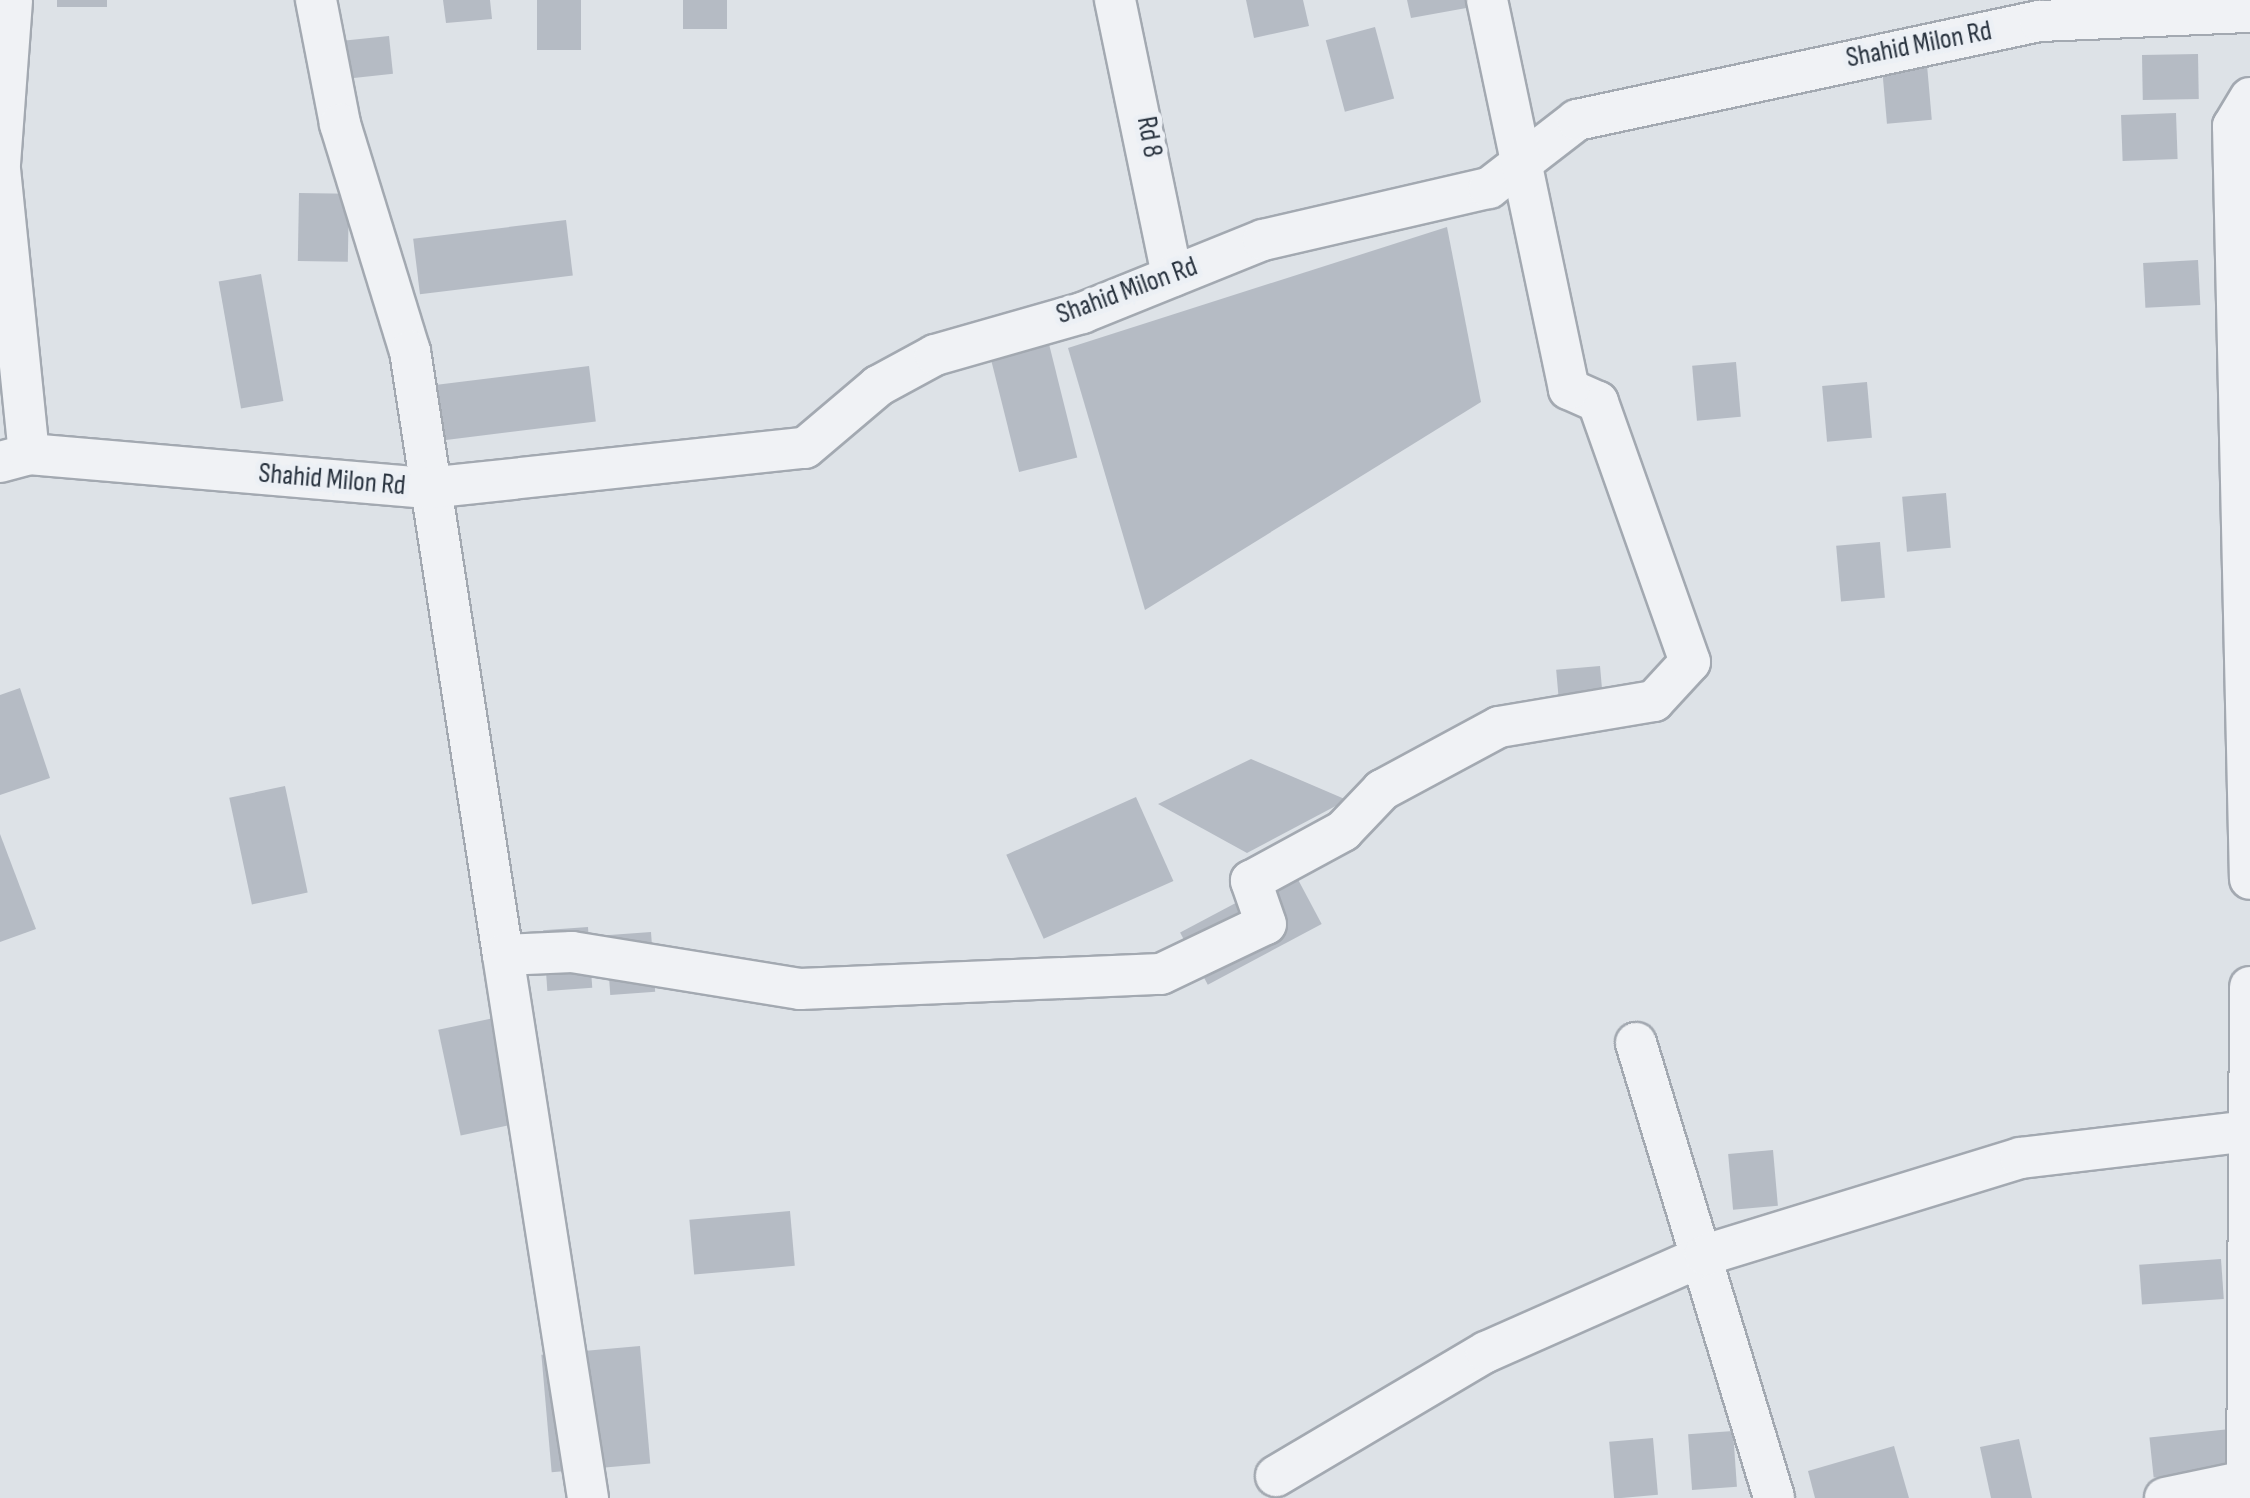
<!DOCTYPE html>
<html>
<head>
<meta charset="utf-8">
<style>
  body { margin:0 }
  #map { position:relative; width:2250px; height:1498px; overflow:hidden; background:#dde2e7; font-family:"Sofia Sans Condensed",sans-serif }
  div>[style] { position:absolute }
  .building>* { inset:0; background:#b5bbc4; transform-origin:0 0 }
  .roads { filter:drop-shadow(2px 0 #a3a9b1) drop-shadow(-2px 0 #a3a9b1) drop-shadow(0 2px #a3a9b1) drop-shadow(0 -2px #a3a9b1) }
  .minor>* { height:40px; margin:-20px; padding:0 20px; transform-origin:20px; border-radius:20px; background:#f0f2f5 }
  span { translate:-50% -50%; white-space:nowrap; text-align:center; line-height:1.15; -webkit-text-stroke:10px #ecf0f5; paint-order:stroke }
  .street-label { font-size:28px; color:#27313d }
</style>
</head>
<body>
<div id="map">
  <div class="building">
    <i style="left:57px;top:0;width:50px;height:7px"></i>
    <i style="clip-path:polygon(443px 0,490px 0,492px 19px,446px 23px)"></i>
    <i style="left:537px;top:0;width:44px;height:50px"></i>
    <i style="left:683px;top:0;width:44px;height:29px"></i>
    <i style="clip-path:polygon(1246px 0,1303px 0,1309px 26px,1254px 38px)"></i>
    <i style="clip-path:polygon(1407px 0,1482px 0,1483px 5px,1411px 18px)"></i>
    <i style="left:1375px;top:27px;width:74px;height:51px;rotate:75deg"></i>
    <i style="left:389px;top:36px;width:38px;height:44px;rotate:84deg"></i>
    <i style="left:2198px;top:54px;width:45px;height:56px;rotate:89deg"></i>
    <i style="left:1927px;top:65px;width:55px;height:45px;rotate:85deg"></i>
    <i style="left:2176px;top:113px;width:46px;height:55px;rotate:88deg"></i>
    <i style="left:299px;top:193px;width:50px;height:68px;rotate:1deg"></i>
    <i style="left:566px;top:220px;width:56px;height:154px;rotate:83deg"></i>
    <i style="clip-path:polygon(1447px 227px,1481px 402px,1145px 610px,1068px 348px)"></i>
    <i style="left:2198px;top:260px;width:45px;height:55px;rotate:87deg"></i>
    <i style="left:261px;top:274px;width:129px;height:43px;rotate:80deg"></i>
    <i style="left:1048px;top:340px;width:121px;height:60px;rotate:76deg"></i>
    <i style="left:1736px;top:362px;width:55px;height:44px;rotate:85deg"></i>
    <i style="left:589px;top:366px;width:56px;height:155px;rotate:83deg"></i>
    <i style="left:1867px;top:382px;width:56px;height:45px;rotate:85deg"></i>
    <i style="left:1946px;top:493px;width:55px;height:44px;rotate:85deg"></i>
    <i style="left:1880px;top:542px;width:56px;height:44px;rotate:85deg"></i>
    <i style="left:1600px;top:666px;width:56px;height:44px;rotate:85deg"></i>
    <i style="clip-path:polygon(20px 688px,50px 778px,0 795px,0 695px)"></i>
    <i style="clip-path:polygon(1251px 759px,1347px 800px,1247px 853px,1158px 804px)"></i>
    <i style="left:285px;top:786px;width:109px;height:57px;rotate:78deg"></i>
    <i style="left:1136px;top:797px;width:92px;height:142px;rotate:66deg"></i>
    <i style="clip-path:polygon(0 834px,36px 929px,0 942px)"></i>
    <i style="left:1294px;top:872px;width:59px;height:129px;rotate:62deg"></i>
    <i style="left:588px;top:927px;width:61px;height:45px;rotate:86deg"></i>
    <i style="left:651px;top:932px;width:60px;height:45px;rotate:86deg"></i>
    <i style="left:494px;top:1018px;width:108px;height:57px;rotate:78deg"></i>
    <i style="left:1773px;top:1150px;width:56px;height:45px;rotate:85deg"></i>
    <i style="left:790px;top:1211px;width:55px;height:101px;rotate:85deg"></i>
    <i style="left:2221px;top:1259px;width:40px;height:82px;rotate:86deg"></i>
    <i style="left:640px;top:1346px;width:118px;height:99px;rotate:85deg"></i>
    <i style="left:2230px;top:1429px;width:40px;height:81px;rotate:84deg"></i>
    <i style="left:1733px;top:1431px;width:56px;height:45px;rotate:86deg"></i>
    <i style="left:1653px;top:1438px;width:57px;height:44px;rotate:85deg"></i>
    <i style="clip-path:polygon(2019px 1439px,2032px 1498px,1991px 1498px,1980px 1447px)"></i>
    <i style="clip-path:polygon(1894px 1446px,1909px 1498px,1815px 1498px,1808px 1471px)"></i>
  </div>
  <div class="roads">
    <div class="minor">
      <i style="left:316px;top:0;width:126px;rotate:79deg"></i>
      <i style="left:340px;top:124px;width:238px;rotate:72.9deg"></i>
      <i style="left:410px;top:351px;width:611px;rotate:81.25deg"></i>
      <i style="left:1115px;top:0;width:282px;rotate:78.3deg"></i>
      <i style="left:2250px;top:98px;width:33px;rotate:121deg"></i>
      <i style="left:2233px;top:126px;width:753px;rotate:88.71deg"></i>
      <i style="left:0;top:164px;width:164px;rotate:-85.8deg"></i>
      <i style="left:0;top:169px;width:286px;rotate:84.2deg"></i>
      <i style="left:0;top:462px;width:30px;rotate:-15deg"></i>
      <i style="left:29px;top:454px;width:400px;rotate:4.9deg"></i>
      <i style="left:428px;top:488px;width:379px;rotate:-6.1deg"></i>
      <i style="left:805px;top:448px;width:96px;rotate:-40.3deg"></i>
      <i style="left:878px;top:386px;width:65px;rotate:-28.5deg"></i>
      <i style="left:935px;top:355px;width:153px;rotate:-15.9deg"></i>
      <i style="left:1082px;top:313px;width:195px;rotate:-22deg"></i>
      <i style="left:1263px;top:240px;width:232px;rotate:-13deg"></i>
      <i style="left:1489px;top:188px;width:111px;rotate:-37.7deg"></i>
      <i style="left:1577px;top:120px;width:473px;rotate:-12.1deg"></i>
      <i style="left:2040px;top:21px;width:210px;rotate:-2.5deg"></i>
      <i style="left:1636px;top:1043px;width:475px;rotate:73.1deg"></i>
      <i style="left:1276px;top:1476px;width:244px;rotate:-30.6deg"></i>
      <i style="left:1486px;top:1352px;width:240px;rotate:-23.9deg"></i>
      <i style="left:1705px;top:1255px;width:330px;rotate:-17.1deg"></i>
      <i style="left:2020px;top:1158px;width:231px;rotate:-6.7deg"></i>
      <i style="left:588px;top:1498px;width:550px;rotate:-98.9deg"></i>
      <i style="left:503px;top:955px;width:69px;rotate:-2.5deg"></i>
      <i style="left:572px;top:952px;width:231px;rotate:9.2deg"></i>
      <i style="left:800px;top:989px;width:361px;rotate:-2.4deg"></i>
      <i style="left:1161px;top:974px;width:116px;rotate:-25.5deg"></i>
      <i style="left:1266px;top:924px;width:46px;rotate:-109.2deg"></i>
      <i style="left:1251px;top:881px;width:105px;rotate:-28.5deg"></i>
      <i style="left:1343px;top:831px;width:57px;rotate:-46.4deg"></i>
      <i style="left:1382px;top:790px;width:133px;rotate:-28.3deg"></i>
      <i style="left:1499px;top:727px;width:157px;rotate:-9.5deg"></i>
      <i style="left:1654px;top:701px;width:53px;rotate:-47.3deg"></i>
      <i style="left:1690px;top:662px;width:276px;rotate:-109.5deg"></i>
      <i style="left:1598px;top:402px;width:32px;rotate:-156deg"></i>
      <i style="left:1569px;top:389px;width:398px;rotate:-101.9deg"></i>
      <i style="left:2165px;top:1498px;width:83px;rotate:-11.9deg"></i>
      <i style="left:2247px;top:1498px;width:511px;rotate:-89.66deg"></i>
    </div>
  </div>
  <div class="street-label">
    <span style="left:1919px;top:45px;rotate:-11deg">Shahid Milon Rd</span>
    <span style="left:1149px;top:137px;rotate:80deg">Rd 8</span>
    <span style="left:1127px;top:291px;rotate:-20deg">Shahid Milon Rd</span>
    <span style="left:332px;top:480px;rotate:5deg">Shahid Milon Rd</span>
  </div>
</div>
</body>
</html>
